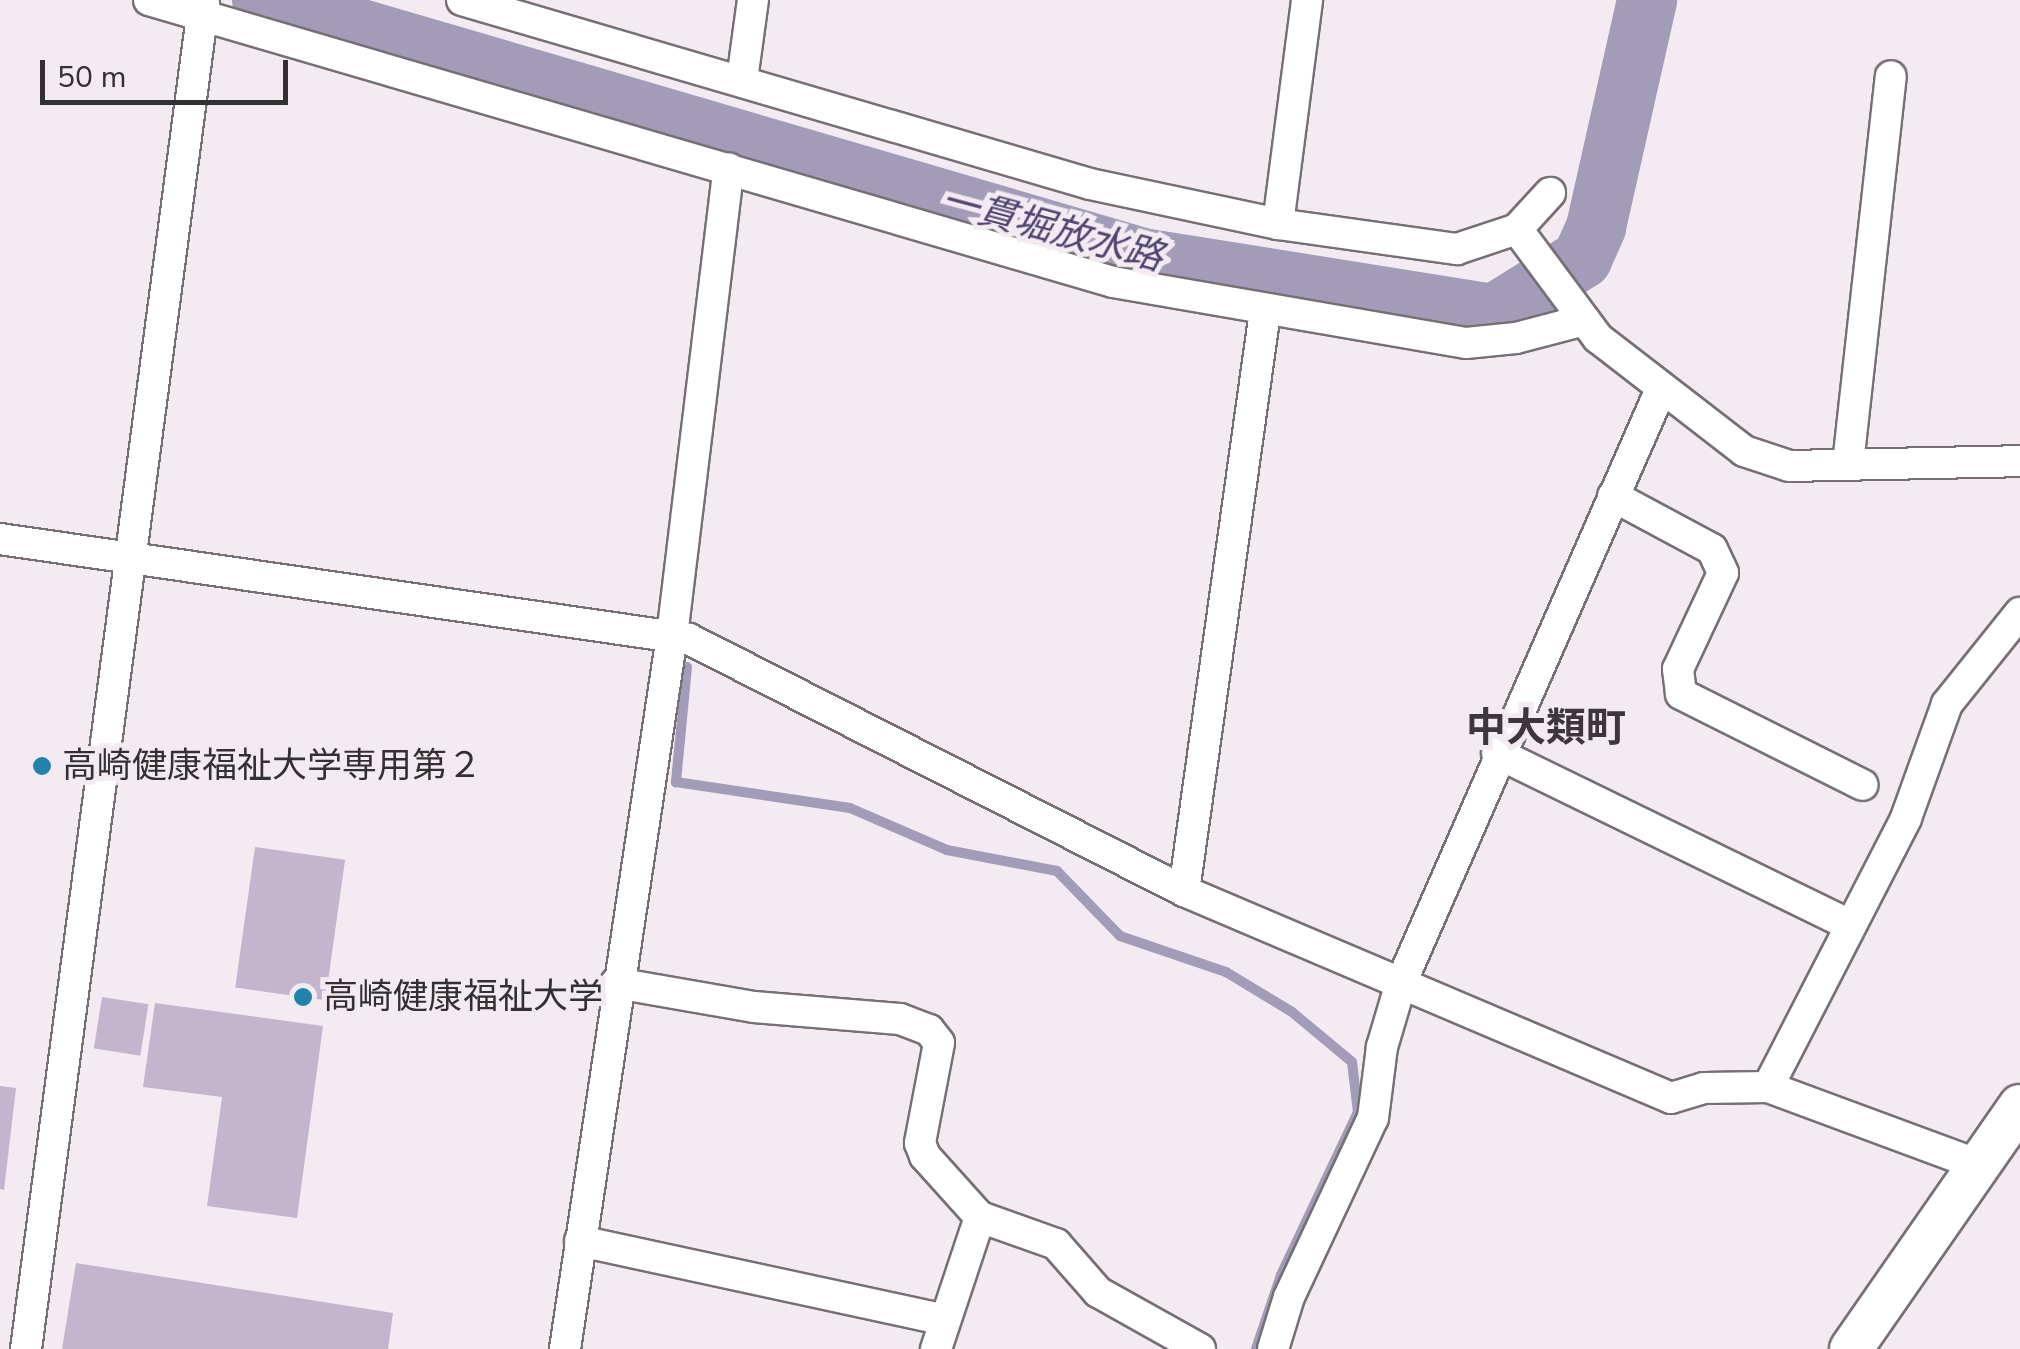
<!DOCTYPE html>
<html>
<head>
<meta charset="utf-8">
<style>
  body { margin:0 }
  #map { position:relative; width:2020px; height:1349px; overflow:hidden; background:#f3ebf1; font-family:"Nunito Sans","Noto Sans JP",sans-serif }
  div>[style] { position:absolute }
  .stream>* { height:10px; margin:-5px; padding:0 5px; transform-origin:5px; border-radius:5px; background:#a29cb8 }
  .river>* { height:60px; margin:-30px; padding:0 30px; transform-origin:30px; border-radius:30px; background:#a29cb8 }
  .building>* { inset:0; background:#c5b4cd; transform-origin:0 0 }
  .roads { filter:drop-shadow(2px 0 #766f74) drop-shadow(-2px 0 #766f74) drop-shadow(0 2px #766f74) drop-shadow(0 -2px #766f74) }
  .minor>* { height:30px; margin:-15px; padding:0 15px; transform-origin:15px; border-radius:15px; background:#fff }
  .secondary>* { height:42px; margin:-21px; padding:0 21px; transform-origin:21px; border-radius:21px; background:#fff }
  .dots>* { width:28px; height:28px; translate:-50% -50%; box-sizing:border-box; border:5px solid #f3ebf1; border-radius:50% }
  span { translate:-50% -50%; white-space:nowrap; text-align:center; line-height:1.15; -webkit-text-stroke:10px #f3ebf1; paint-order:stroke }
  .poi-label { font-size:35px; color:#333032 }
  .left { translate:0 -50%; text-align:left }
  .water-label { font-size:38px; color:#4f446f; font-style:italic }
  .quarter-label { font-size:40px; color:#3d363b; font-weight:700 }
  .scale { position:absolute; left:40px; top:60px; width:248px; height:45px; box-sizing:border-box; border:5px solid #333032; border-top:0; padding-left:12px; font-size:30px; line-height:35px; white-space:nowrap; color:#333032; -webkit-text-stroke:8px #f3ebf1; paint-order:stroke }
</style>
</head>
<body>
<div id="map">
  <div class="stream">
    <i style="left:687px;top:667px;width:116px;rotate:95.5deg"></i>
    <i style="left:676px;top:782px;width:176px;rotate:8.5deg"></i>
    <i style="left:850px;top:808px;width:106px;rotate:23.4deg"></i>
    <i style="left:947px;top:850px;width:112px;rotate:10.8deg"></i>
    <i style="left:1057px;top:871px;width:91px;rotate:45.9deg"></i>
    <i style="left:1120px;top:936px;width:112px;rotate:18.8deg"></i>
    <i style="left:1226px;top:972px;width:77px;rotate:31.2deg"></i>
    <i style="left:1292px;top:1012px;width:78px;rotate:39.8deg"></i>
    <i style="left:1352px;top:1062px;width:50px;rotate:83.2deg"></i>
    <i style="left:1358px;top:1112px;width:180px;rotate:115.3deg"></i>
    <i style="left:1281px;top:1275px;width:78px;rotate:108.7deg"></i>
  </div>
  <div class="river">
    <i style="left:262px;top:0;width:918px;rotate:16.32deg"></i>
    <i style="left:1143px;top:258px;width:355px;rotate:9.1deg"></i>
    <i style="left:1494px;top:314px;width:104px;rotate:-32deg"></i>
    <i style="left:1582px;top:259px;width:35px;rotate:-66deg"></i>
    <i style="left:1596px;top:227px;width:233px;rotate:-77.3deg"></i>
  </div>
  <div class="building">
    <i style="left:255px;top:847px;width:91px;height:142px;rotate:8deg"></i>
    <i style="left:102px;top:997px;width:47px;height:52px;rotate:9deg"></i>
    <i style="clip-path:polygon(155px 1003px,323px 1026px,297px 1218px,207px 1206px,222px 1097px,143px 1087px)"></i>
    <i style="clip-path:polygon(0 1086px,16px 1088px,4px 1190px,0 1189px)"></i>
    <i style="clip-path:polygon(76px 1263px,393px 1313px,388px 1349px,62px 1349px)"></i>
  </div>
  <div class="roads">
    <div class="minor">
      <i style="left:149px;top:0;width:1004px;rotate:16.31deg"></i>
      <i style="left:1113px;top:282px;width:358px;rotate:9.8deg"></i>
      <i style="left:1466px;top:343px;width:50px;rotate:-5.7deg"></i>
      <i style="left:1516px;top:338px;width:71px;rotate:-14.6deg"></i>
      <i style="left:462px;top:0;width:654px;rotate:16.33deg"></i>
      <i style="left:1090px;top:184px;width:192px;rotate:12deg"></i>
      <i style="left:1278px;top:224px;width:181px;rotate:8deg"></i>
      <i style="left:1457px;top:249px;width:63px;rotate:-18.4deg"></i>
      <i style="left:1517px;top:229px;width:49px;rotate:-47.5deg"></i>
      <i style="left:742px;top:80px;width:81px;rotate:-82.2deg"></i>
      <i style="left:1278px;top:224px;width:226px;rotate:-82.6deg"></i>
      <i style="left:1517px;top:229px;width:136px;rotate:53.4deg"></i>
      <i style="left:1598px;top:338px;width:185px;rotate:37.7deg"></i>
      <i style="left:1744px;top:451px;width:47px;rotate:18.4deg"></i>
      <i style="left:1789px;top:466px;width:231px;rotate:-1.2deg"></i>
      <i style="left:1848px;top:464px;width:390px;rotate:-83.7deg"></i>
      <i style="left:1613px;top:496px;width:112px;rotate:28.2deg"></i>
      <i style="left:1712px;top:549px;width:26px;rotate:65deg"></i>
      <i style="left:1723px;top:573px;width:106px;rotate:115.1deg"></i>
      <i style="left:1678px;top:669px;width:25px;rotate:83deg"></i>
      <i style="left:1681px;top:694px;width:203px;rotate:26.6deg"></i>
      <i style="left:0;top:539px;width:696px;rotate:8.26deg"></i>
      <i style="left:689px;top:639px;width:555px;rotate:26.98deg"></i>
      <i style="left:1184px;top:891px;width:529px;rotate:23.03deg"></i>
      <i style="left:1671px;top:1098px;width:34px;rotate:-17deg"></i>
      <i style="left:1704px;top:1088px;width:64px;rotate:-0.9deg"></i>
      <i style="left:1768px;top:1087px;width:225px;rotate:20.3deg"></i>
      <i style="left:1497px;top:753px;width:393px;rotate:26deg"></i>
      <i style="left:1184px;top:891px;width:585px;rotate:-82.04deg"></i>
      <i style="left:616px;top:983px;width:140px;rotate:9.9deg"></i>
      <i style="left:754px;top:1007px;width:146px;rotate:4.7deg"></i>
      <i style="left:900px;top:1019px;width:31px;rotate:21deg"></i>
      <i style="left:929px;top:1030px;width:16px;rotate:52deg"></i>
      <i style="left:939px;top:1043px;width:102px;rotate:100.8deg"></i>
      <i style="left:920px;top:1143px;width:14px;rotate:69deg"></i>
      <i style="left:925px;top:1156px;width:82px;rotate:48deg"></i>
      <i style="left:980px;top:1217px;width:81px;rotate:19.6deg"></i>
      <i style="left:1056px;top:1244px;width:64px;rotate:48.8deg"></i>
      <i style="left:1098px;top:1292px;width:117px;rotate:29.2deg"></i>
      <i style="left:1768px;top:1087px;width:302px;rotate:-62.8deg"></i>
      <i style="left:1906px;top:818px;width:121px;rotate:-70.2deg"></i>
      <i style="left:1947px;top:704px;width:117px;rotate:-51.3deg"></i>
      <i style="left:580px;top:1241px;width:372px;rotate:12.2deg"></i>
      <i style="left:26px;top:1349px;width:1361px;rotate:-82.48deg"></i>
      <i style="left:565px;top:1349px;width:721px;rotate:-81.47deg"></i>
      <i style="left:672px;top:636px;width:471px;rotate:-83.1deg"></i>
      <i style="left:936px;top:1349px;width:139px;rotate:-71.6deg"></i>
      <i style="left:1273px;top:1349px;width:54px;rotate:-72.9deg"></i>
      <i style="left:1289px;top:1297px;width:198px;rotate:-64.9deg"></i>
      <i style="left:1373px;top:1118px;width:72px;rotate:-82.8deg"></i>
      <i style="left:1382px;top:1047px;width:67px;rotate:-73.5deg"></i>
      <i style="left:1401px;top:983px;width:648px;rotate:-66.36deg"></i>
    </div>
    <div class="secondary">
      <i style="left:1851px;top:1349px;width:296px;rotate:-55.2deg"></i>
    </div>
  </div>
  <div class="dots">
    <i style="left:42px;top:766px;background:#2182ae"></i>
    <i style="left:303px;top:997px;background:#2182ae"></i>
  </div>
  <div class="poi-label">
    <span class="left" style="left:62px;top:766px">高崎健康福祉大学専用第２</span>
    <span class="left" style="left:323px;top:997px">高崎健康福祉大学</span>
  </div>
  <div class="water-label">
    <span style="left:1052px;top:229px;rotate:15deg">一貫堀放水路</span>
  </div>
  <div class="quarter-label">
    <span style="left:1546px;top:728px">中大類町</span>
  </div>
  <div class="scale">50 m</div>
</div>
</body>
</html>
